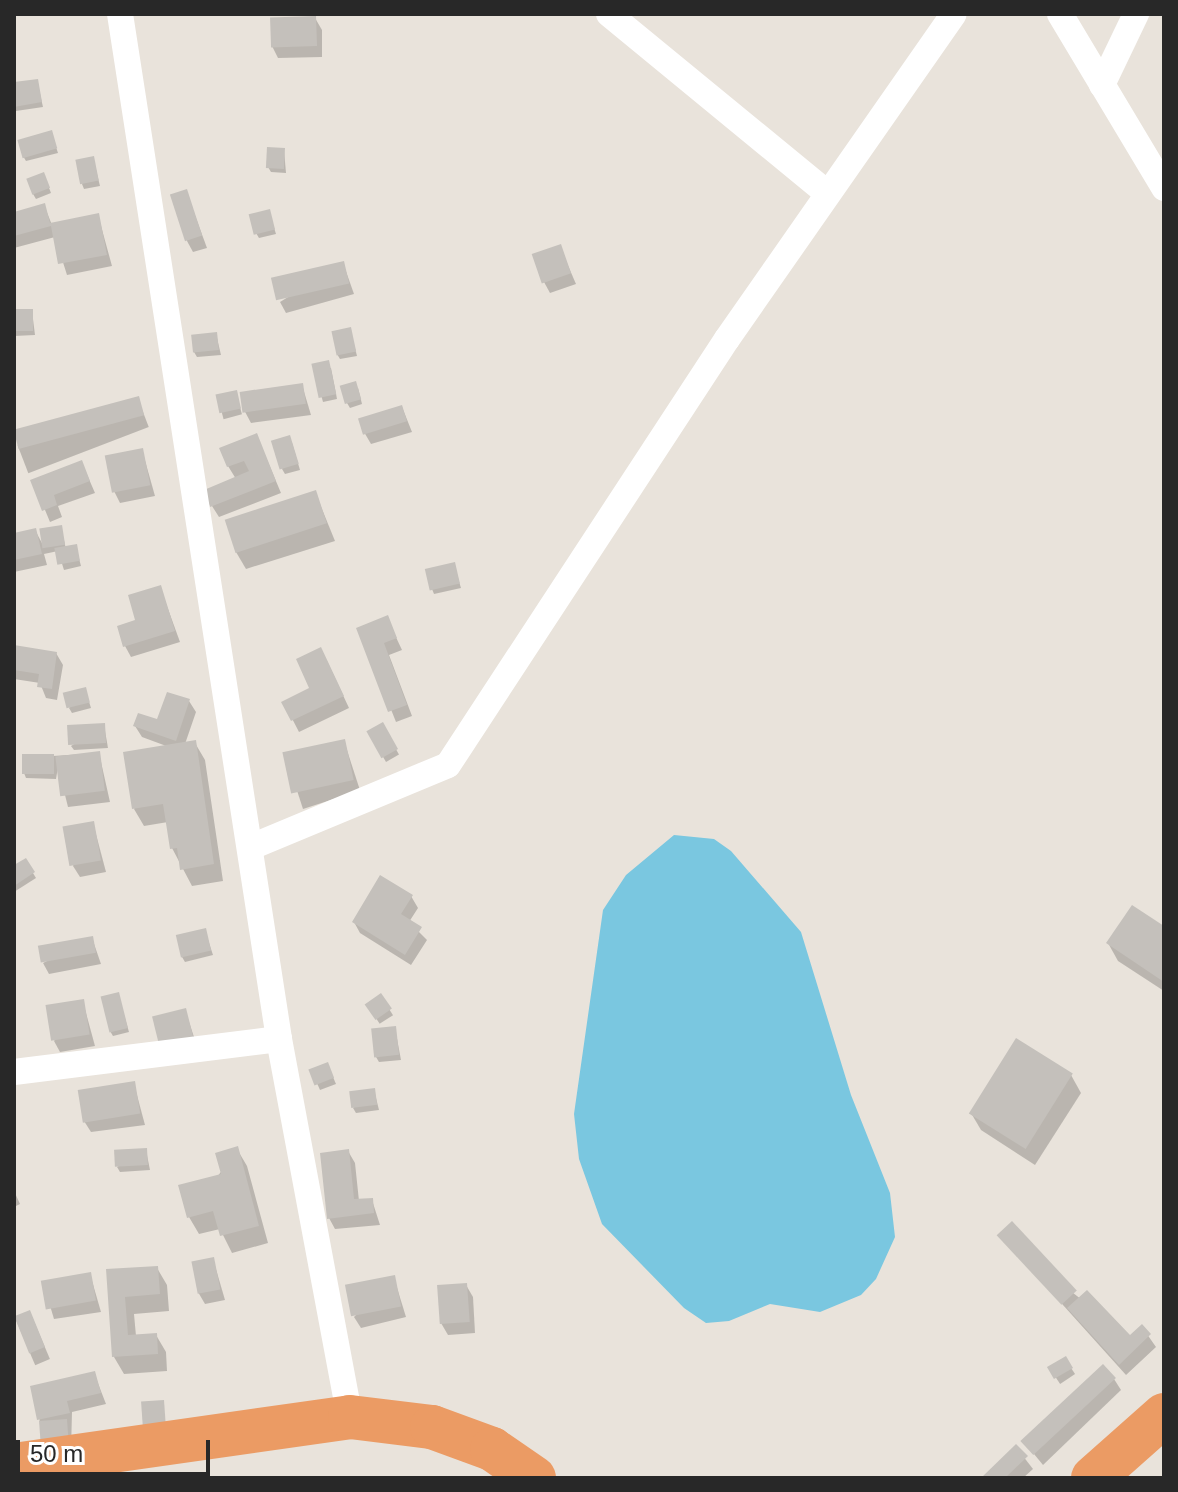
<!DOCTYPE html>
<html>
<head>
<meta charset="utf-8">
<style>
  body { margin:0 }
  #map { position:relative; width:1178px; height:1492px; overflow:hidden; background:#e9e3db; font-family:Helvetica,sans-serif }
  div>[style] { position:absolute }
  .water>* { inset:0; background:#7ac7e0 }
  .shadow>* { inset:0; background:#0003; transform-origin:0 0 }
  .building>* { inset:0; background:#c4c0bb; transform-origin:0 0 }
  .street>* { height:26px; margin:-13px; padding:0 13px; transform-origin:13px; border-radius:13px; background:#fff }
  .highway>* { height:44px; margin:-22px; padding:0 22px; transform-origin:22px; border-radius:22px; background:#eb9b64 }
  span { translate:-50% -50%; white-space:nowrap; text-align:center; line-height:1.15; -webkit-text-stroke:7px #fff; paint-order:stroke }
  .frame { position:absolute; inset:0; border:16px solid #282828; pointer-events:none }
  .scale { position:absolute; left:16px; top:1440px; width:194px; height:36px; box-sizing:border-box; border:4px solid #282828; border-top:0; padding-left:10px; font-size:24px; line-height:28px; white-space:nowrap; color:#282828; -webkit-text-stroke:6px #fff; paint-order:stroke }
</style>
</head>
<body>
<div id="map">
  <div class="water">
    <i style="clip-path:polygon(674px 835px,714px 839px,731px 851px,801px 932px,851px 1095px,890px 1193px,895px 1237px,876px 1279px,861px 1295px,820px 1312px,770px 1304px,729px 1321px,706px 1323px,684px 1308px,602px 1224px,579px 1159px,574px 1114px,603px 910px,626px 875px)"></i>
  </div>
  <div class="shadow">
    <i style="clip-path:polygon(315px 18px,322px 30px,322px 57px,278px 58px,272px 46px)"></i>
    <i style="clip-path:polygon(37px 81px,43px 107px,16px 111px,14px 84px)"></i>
    <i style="clip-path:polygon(51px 132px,58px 153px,26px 161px,23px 156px)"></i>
    <i style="clip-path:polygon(284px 150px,286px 173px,271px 172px,268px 167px)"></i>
    <i style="clip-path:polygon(93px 158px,100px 186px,84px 189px,82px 184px)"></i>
    <i style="clip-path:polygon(46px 180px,51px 193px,36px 199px,33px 194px)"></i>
    <i style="clip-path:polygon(186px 191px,207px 248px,193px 252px,187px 241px)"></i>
    <i style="clip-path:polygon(44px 205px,52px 225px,98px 215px,112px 266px,67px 275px,55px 237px,14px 248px,14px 214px)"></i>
    <i style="clip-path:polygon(269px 212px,276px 234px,259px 238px,256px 233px)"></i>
    <i style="clip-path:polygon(560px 247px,576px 284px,550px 293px,544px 282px)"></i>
    <i style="clip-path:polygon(343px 263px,354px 294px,286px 313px,280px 302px)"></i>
    <i style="clip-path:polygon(32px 311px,35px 335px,14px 336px,14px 312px)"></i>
    <i style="clip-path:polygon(350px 329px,357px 356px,340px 359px,337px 354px)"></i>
    <i style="clip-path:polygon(216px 334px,221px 355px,197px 357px,194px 352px)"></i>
    <i style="clip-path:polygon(313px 366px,331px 368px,337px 399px,323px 402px)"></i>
    <i style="clip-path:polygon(302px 385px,311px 415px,251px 423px,243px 408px)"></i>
    <i style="clip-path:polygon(358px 388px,362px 404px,350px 408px,347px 403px)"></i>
    <i style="left:236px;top:392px;width:23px;height:19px;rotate:75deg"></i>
    <i style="left:138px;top:399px;width:30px;height:129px;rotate:69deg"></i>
    <i style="clip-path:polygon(402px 407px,412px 432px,371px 444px,364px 432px)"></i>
    <i style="clip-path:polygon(257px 436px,281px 493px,219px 517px,212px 506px,236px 479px,228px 466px)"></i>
    <i style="clip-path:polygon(292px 443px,300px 470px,285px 474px,282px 469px)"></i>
    <i style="clip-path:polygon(142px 450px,155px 496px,120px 503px,114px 491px)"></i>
    <i style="clip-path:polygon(82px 463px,95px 493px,58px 506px,62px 517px,50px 522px,33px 481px)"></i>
    <i style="clip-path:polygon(315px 492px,335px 541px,246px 569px,236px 552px)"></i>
    <i style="clip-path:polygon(61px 528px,66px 549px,76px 547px,81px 566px,64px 570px,58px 551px,44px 554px,47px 565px,14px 572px,14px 540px,35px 530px,43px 545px)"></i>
    <i style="clip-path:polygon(454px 565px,461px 588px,434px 594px,432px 589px)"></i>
    <i style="clip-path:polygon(160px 587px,180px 642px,131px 657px,125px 646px)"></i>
    <i style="clip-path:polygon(387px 618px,402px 650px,389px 655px,412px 716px,396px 722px,359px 629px)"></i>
    <i style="clip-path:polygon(14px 647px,56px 653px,63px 665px,57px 700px,46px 698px,40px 683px,14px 679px)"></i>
    <i style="clip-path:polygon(327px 661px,349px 708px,299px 732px,284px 703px,312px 689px)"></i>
    <i style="clip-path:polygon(85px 689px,91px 708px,72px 713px,69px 708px)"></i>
    <i style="clip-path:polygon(189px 701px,196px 712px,185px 744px,195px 743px,205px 760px,223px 881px,192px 886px,172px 848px,168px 822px,144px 826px,134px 809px,169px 747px,142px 737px,135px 726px,159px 722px)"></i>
    <i style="clip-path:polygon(104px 725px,108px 748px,74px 750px,71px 746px)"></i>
    <i style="left:382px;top:725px;width:34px;height:15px;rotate:60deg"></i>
    <i style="left:344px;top:741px;width:52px;height:60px;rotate:72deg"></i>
    <i style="clip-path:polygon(99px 753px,110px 802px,68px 807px,58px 767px,56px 779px,26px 778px,24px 773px,53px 756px)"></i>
    <i style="clip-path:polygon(93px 823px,106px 872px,80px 877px,73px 866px)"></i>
    <i style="clip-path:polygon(25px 860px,36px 878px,14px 892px,14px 867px)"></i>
    <i style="clip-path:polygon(411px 896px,418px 908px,409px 922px,427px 940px,411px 965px,360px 933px,354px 922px)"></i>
    <i style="clip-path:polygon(1164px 929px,1164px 991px,1118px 961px,1108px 943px)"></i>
    <i style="clip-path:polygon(205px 931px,213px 955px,185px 962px,182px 957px)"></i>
    <i style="clip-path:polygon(92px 938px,101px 964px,49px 974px,43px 963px)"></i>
    <i style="clip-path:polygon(118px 994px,129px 1032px,113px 1036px,110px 1031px)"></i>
    <i style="left:380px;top:995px;width:24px;height:16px;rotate:57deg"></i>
    <i style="clip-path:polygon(83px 1002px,95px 1046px,60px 1052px,54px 1041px)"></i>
    <i style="clip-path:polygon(185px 1010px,199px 1052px,167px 1059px)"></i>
    <i style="clip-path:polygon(395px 1028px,401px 1060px,379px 1062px,376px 1057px)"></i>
    <i style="clip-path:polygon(330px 1070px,336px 1084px,320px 1090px,312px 1072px)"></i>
    <i style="clip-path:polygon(1071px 1075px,1081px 1093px,1035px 1165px,981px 1130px,971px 1113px)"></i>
    <i style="clip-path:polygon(134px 1084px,145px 1125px,91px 1132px,84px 1121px)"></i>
    <i style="clip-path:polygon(374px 1090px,379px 1110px,356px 1113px,353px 1108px)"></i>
    <i style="clip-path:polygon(237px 1149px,247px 1166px,268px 1243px,232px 1253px,220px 1229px,199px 1234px,189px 1217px)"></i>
    <i style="clip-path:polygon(146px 1150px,150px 1170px,120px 1172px,117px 1167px)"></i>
    <i style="clip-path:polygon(348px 1151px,355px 1163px,359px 1201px,372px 1200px,380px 1225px,335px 1229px,329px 1218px)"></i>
    <i style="clip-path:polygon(14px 1191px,20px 1204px,14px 1207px)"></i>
    <i style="clip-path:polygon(1000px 1235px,1130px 1338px,1142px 1327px,1156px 1347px,1126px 1375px)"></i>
    <i style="clip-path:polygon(213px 1259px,225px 1300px,205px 1304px,198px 1292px)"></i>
    <i style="clip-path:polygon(157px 1268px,167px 1285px,169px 1311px,134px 1314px,136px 1336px,156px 1335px,166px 1352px,167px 1371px,124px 1374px,114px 1357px,108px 1271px)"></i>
    <i style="clip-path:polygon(90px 1274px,101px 1312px,54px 1319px,43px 1282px)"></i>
    <i style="clip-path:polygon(394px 1278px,406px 1317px,361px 1328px,354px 1317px)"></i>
    <i style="clip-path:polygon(466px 1285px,473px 1297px,475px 1333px,448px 1335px,441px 1323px)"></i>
    <i style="left:30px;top:1312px;width:51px;height:16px;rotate:67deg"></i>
    <i style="left:1065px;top:1359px;width:18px;height:18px;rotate:56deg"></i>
    <i style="clip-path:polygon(94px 1373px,106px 1404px,72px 1412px,71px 1451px,39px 1420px)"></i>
    <i style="clip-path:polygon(1114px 1379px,1121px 1390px,1043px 1465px,1025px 1443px)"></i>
    <i style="clip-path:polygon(1016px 1447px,1033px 1469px,1023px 1478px,984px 1478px)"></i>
  </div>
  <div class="building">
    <i style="left:316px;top:16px;width:30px;height:46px;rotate:88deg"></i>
    <i style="clip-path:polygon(38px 79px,42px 102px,14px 107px,14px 82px)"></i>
    <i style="left:52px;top:130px;width:19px;height:36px;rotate:74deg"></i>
    <i style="left:267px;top:147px;width:18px;height:21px;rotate:3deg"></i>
    <i style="left:94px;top:156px;width:25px;height:19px;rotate:79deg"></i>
    <i style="left:44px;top:172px;width:17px;height:19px;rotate:69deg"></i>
    <i style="left:187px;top:189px;width:49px;height:18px;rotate:72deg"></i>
    <i style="clip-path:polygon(45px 203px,50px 223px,99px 213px,107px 255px,58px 264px,51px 226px,14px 236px,14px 212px)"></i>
    <i style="left:270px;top:209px;width:21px;height:22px;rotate:76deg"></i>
    <i style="left:561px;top:244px;width:31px;height:31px;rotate:71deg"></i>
    <i style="left:344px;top:261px;width:23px;height:75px;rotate:77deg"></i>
    <i style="left:33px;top:309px;width:22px;height:19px;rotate:90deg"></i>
    <i style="left:351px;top:327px;width:25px;height:20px;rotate:78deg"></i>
    <i style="left:217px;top:332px;width:18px;height:26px;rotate:84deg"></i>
    <i style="left:329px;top:360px;width:35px;height:18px;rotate:78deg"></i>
    <i style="left:356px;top:381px;width:19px;height:17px;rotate:74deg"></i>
    <i style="left:303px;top:383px;width:21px;height:64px;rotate:82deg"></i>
    <i style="left:237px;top:390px;width:19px;height:22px;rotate:78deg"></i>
    <i style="left:139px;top:396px;width:20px;height:130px;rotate:75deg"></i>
    <i style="left:402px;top:405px;width:17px;height:46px;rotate:73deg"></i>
    <i style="clip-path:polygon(257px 433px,276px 481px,210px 507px,204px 490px,249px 471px,244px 461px,227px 467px,219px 448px)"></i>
    <i style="left:290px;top:435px;width:30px;height:20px;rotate:73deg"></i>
    <i style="left:143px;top:448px;width:38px;height:39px;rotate:79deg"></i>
    <i style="clip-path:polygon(82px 460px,90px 481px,54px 495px,57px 505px,42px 511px,30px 480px)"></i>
    <i style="left:316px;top:490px;width:35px;height:96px;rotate:72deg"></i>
    <i style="left:62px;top:525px;width:20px;height:23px;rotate:81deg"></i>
    <i style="clip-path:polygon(36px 528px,42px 554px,14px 560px,14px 533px)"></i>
    <i style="left:77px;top:544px;width:17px;height:23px;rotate:80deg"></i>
    <i style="left:455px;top:562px;width:22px;height:31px;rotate:77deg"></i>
    <i style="clip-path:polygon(161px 585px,175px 631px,123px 647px,117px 626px,135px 620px,128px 595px)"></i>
    <i style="clip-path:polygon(388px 615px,397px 638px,384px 643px,407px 705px,388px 712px,356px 628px)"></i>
    <i style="clip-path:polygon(14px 645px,57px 652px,52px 689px,37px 687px,39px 674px,14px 670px)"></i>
    <i style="clip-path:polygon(321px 647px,344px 696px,291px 721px,281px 702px,309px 688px,296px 659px)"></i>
    <i style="left:86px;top:687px;width:16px;height:24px;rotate:76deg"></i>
    <i style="clip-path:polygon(167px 692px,190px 699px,176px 741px,133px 726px,138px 713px,157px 719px)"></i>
    <i style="left:383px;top:722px;width:31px;height:19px;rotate:61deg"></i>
    <i style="left:105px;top:723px;width:20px;height:38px;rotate:87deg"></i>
    <i style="left:345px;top:739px;width:42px;height:64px;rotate:78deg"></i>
    <i style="clip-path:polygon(196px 740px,214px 864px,180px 870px,177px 848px,170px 849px,163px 804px,132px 809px,123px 752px)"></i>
    <i style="left:100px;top:751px;width:40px;height:45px;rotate:83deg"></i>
    <i style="left:22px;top:754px;width:32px;height:20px"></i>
    <i style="left:94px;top:821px;width:40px;height:32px;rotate:80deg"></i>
    <i style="clip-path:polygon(26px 858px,35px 872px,14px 886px,14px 865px)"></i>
    <i style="clip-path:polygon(380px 875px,413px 895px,401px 914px,422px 927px,405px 955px,352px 922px)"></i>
    <i style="clip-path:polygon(1132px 905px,1164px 926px,1164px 982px,1106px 943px)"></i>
    <i style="left:206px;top:928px;width:23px;height:31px;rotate:77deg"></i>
    <i style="left:93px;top:936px;width:17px;height:56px;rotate:80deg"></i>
    <i style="left:119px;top:992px;width:37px;height:19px;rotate:76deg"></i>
    <i style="left:381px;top:993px;width:19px;height:20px;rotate:55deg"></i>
    <i style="left:84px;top:999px;width:36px;height:39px;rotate:81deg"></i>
    <i style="left:186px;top:1008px;width:34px;height:35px;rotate:76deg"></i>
    <i style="left:396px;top:1026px;width:29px;height:25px;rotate:84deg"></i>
    <i style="left:1016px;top:1038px;width:67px;height:89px;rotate:32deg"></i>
    <i style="left:328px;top:1062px;width:17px;height:21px;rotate:69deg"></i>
    <i style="left:135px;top:1081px;width:33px;height:58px;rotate:81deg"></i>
    <i style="left:375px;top:1088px;width:17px;height:26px;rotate:83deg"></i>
    <i style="clip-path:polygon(238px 1146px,259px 1226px,220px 1236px,213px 1211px,187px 1218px,178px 1185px,221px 1174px,215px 1153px)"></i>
    <i style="left:147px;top:1148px;width:17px;height:33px;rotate:87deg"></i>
    <i style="clip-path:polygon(349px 1149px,354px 1199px,373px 1198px,374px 1213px,327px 1219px,320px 1153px)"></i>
    <i style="left:1012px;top:1221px;width:95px;height:21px;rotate:47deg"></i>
    <i style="left:214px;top:1257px;width:33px;height:23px;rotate:79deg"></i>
    <i style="clip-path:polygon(158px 1266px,160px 1294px,125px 1297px,128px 1335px,157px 1333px,158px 1354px,112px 1357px,106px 1269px)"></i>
    <i style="left:91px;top:1272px;width:29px;height:51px;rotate:80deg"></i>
    <i style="left:395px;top:1275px;width:32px;height:51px;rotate:79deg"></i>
    <i style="left:467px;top:1283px;width:39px;height:30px;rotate:86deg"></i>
    <i style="clip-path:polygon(1087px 1290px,1130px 1335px,1142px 1324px,1151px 1334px,1119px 1365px,1067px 1308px)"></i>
    <i style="left:30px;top:1310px;width:40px;height:17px;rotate:68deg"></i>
    <i style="left:1066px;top:1356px;width:14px;height:22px;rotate:60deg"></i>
    <i style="left:1103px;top:1364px;width:19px;height:113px;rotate:47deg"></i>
    <i style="clip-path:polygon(95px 1371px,101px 1393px,67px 1401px,70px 1413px,37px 1420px,30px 1386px)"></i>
    <i style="left:164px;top:1400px;width:27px;height:23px;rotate:86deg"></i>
    <i style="left:67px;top:1419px;width:27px;height:28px;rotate:86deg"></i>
    <i style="clip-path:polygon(1016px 1444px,1028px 1456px,1005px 1478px,981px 1478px)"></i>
  </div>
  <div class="street">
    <i style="left:120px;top:14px;width:1037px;rotate:81.18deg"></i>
    <i style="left:279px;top:1039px;width:385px;rotate:79.4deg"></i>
    <i style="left:609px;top:14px;width:283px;rotate:39.4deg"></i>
    <i style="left:1060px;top:14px;width:203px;rotate:59.1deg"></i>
    <i style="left:1102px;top:85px;width:79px;rotate:-64.4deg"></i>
    <i style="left:251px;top:847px;width:213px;rotate:-22.6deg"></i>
    <i style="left:448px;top:765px;width:509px;rotate:-56.78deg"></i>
    <i style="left:727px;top:339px;width:396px;rotate:-55.1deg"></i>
    <i style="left:14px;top:1072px;width:267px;rotate:-7.1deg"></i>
  </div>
  <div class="highway">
    <i style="left:14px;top:1465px;width:339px;rotate:-8.1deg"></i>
    <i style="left:350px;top:1417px;width:83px;rotate:7deg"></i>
    <i style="left:432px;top:1427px;width:64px;rotate:20.1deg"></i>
    <i style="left:492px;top:1449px;width:51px;rotate:34.6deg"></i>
    <i style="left:1093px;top:1478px;width:95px;rotate:-41.6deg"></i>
  </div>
  <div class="frame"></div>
  <div class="scale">50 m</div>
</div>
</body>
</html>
